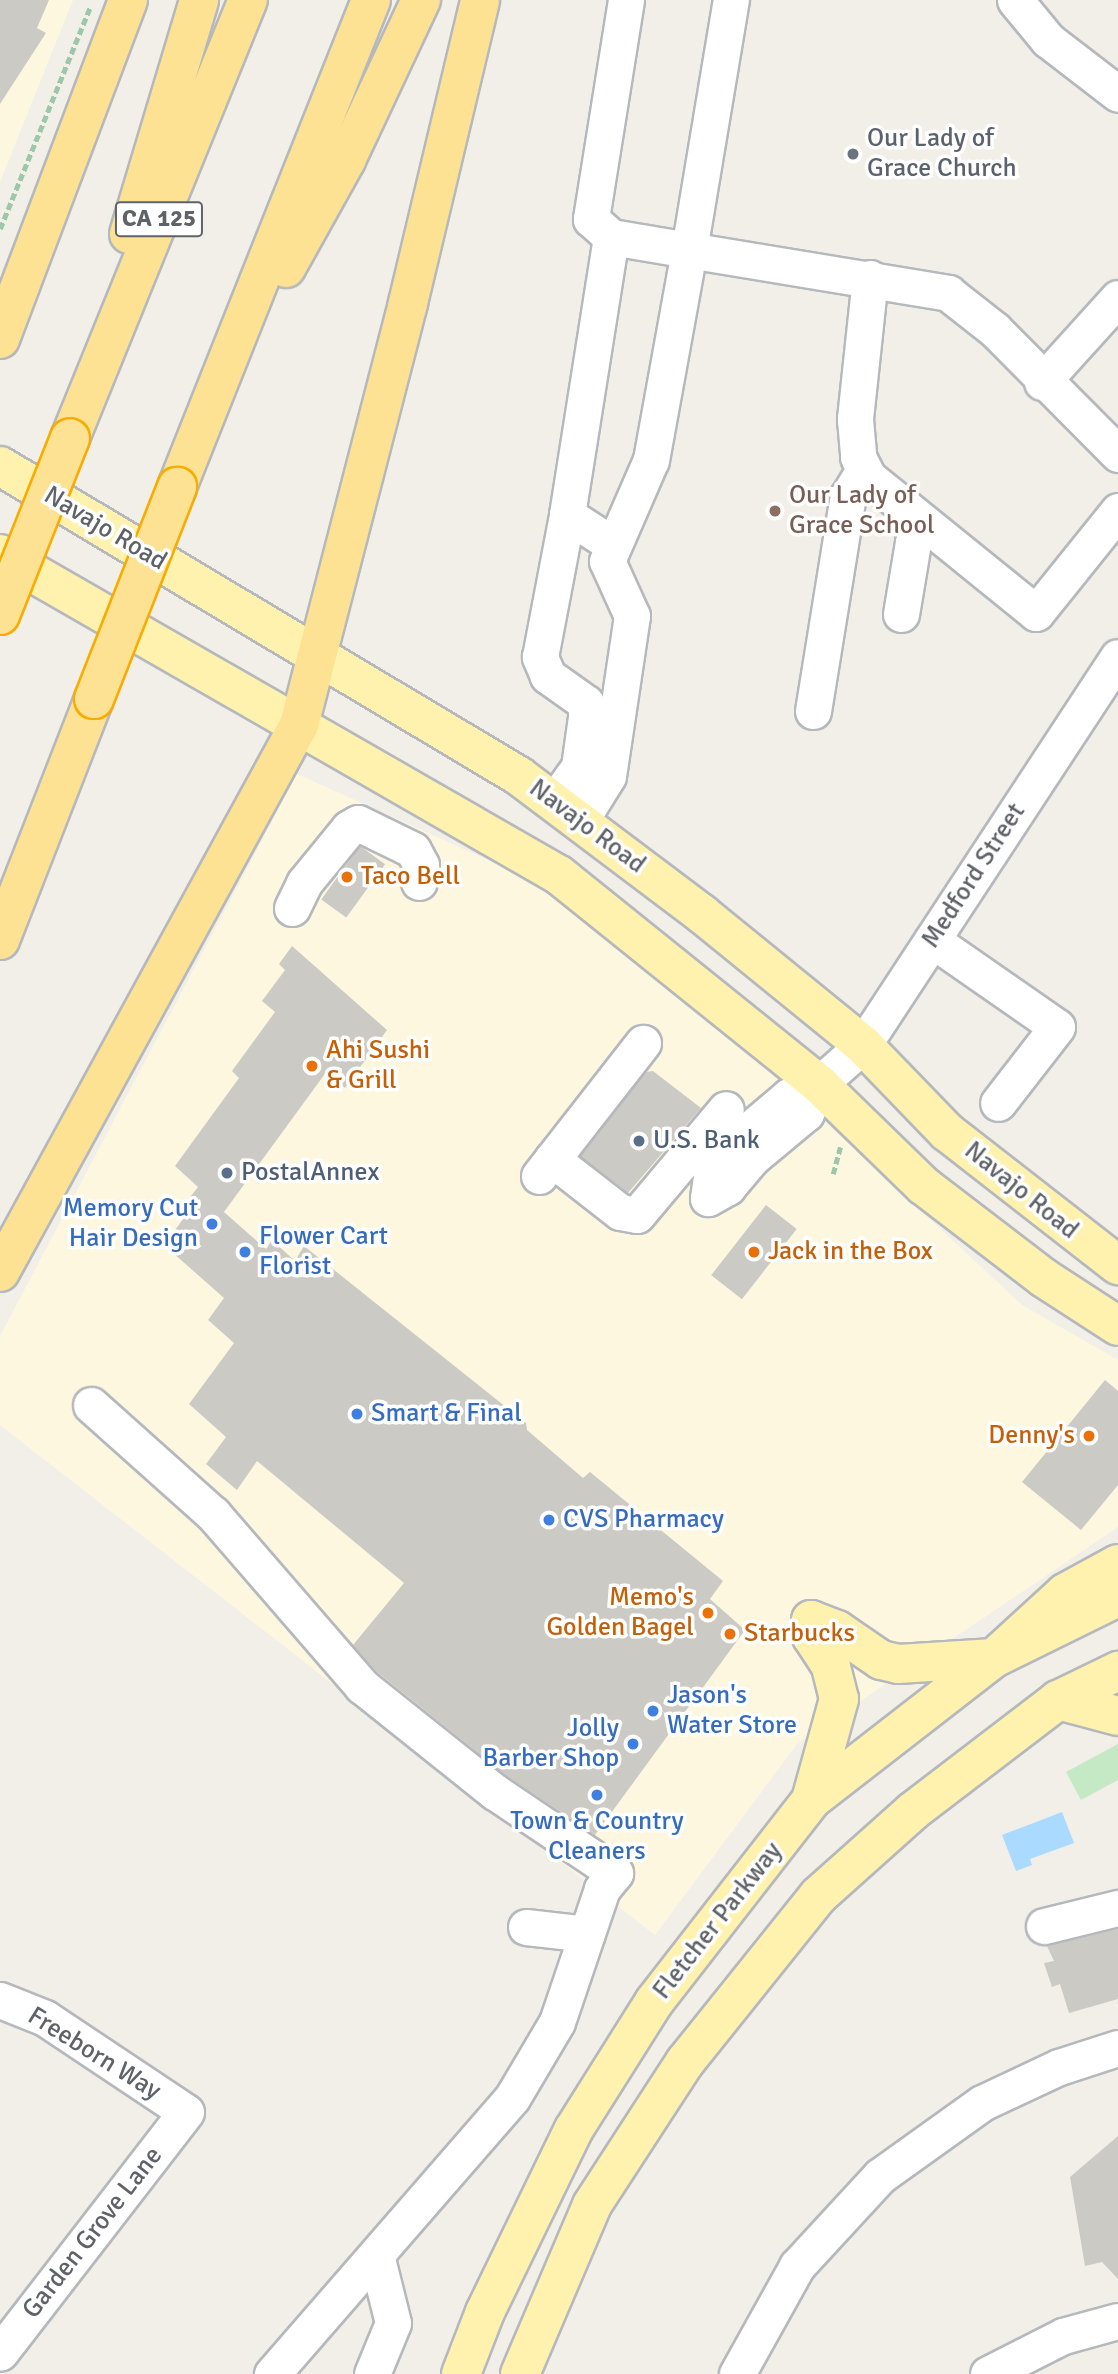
<!DOCTYPE html>
<html>
<head>
<meta charset="utf-8">
<style>
  body { margin:0 }
  #map { position:relative; width:1118px; height:2374px; overflow:hidden; background:#f1efe8; font-family:Signika,sans-serif }
  div>[style] { position:absolute }
  .commercial>* { inset:0; background:#fef7e0 }
  .green>* { inset:0; background:#c5e8c5 }
  .water>* { inset:0; background:#aadaff }
  .building>* { inset:0; background:#cccac5; transform-origin:0 0 }
  .path>* { height:4.5px; margin-top:-2.25px; transform-origin:0; background:repeating-linear-gradient(90deg,#9cc7a9 0 7px,transparent 0 10.5px) }
  .roads { filter:drop-shadow(2px 0 #b5b8bc) drop-shadow(-2px 0 #b5b8bc) drop-shadow(0 2px #b5b8bc) drop-shadow(0 -2px #b5b8bc) }
  .minor>* { height:35px; margin:-17.5px; padding:0 17.5px; transform-origin:17.5px; border-radius:17.5px; background:#fff }
  .major>* { height:38px; margin:-19px; padding:0 19px; transform-origin:19px; border-radius:19px; background:#fff2af }
  .highway>* { height:38px; margin:-19px; padding:0 19px; transform-origin:19px; border-radius:19px; background:#fde293 }
  .bridges { filter:drop-shadow(2px 0 #f9ab00) drop-shadow(-2px 0 #f9ab00) drop-shadow(0 2px #f9ab00) drop-shadow(0 -2px #f9ab00) }
  .highway-bridge>* { height:38px; margin:-19px; padding:0 19px; transform-origin:19px; border-radius:19px; background:#fde293 }
  .dots>* { width:19px; height:19px; translate:-50% -50%; box-sizing:border-box; border:4px solid #fff; border-radius:50% }
  span { translate:-50% -50%; white-space:nowrap; text-align:center; line-height:1.15; -webkit-text-stroke:7px #fff; paint-order:stroke }
  .shield-label span { padding:2px 5px; background:#fff; border:2px solid; border-radius:5px; -webkit-text-stroke-width:0 }
  .shield-label { font-size:24px; color:#5f6368; font-weight:700 }
  .worship-label { font-size:26px; color:#5b616d }
  .left { translate:0 -50%; text-align:left }
  .education-label { font-size:26px; color:#785e54 }
  .street-label { font-size:26px; color:#5f6368 }
  .food-label { font-size:26px; color:#c56008 }
  .right { translate:-100% -50%; text-align:right }
  .service-label { font-size:26px; color:#4e5e75 }
  .shop-label { font-size:26px; color:#366cbe }
</style>
</head>
<body>
<div id="map">
  <div class="commercial">
    <i style="clip-path:polygon(0 0,73px 0,0 182px)"></i>
    <i style="clip-path:polygon(297px 774px,532px 880px,709px 1014px,1022px 1305px,1118px 1360px,1118px 1527px,797px 1744px,655px 1935px,0 1425px,0 1336px)"></i>
  </div>
  <div class="green">
    <i style="clip-path:polygon(1118px 1744px,1118px 1780px,1081px 1800px,1066px 1772px)"></i>
  </div>
  <div class="water">
    <i style="clip-path:polygon(1062px 1812px,1074px 1843px,1030px 1859px,1032px 1865px,1016px 1871px,1002px 1835px)"></i>
  </div>
  <div class="building">
    <i style="clip-path:polygon(0 0,49px 0,37px 28px,46px 33px,0 104px)"></i>
    <i style="left:360px;top:846px;width:31px;height:66px;rotate:36deg"></i>
    <i style="clip-path:polygon(292px 946px,387px 1030px,345px 1088px,327px 1071px,224px 1212px,266px 1249px,272px 1240px,295px 1261px,304px 1246px,526px 1423px,527px 1430px,583px 1478px,590px 1472px,723px 1581px,710px 1599px,745px 1630px,595px 1835px,507px 1776px,376px 1671px,353px 1645px,404px 1583px,257px 1461px,237px 1490px,206px 1464px,226px 1437px,189px 1404px,234px 1343px,208px 1320px,224px 1298px,164px 1245px,189px 1211px,183px 1206px,198px 1187px,175px 1166px,239px 1078px,232px 1071px,275px 1012px,262px 1001px,285px 970px,279px 964px)"></i>
    <i style="clip-path:polygon(653px 1071px,701px 1108px,628px 1193px,580px 1156px,646px 1072px)"></i>
    <i style="left:766px;top:1205px;width:39px;height:89px;rotate:38deg"></i>
    <i style="clip-path:polygon(1105px 1380px,1118px 1391px,1118px 1485px,1081px 1530px,1022px 1482px)"></i>
    <i style="clip-path:polygon(1118px 1929px,1118px 1999px,1069px 2013px,1060px 1984px,1052px 1987px,1044px 1963px,1054px 1961px,1047px 1946px)"></i>
    <i style="clip-path:polygon(1118px 2136px,1118px 2279px,1102px 2262px,1085px 2266px,1070px 2177px)"></i>
  </div>
  <div class="path">
    <i style="left:0;top:229px;width:240px;rotate:-67.9deg"></i>
    <i style="left:833px;top:1174px;width:28px;rotate:-75deg"></i>
  </div>
  <div class="roads">
    <div class="minor">
      <i style="left:626px;top:0;width:222px;rotate:99.1deg"></i>
      <i style="left:591px;top:219px;width:27px;rotate:42deg"></i>
      <i style="left:611px;top:237px;width:79px;rotate:9.5deg"></i>
      <i style="left:689px;top:250px;width:254px;rotate:-80.5deg"></i>
      <i style="left:1015px;top:0;width:52px;rotate:50.5deg"></i>
      <i style="left:1048px;top:40px;width:88px;rotate:37.6deg"></i>
      <i style="left:611px;top:237px;width:281px;rotate:99deg"></i>
      <i style="left:567px;top:515px;width:54px;rotate:32.8deg"></i>
      <i style="left:870px;top:278px;width:142px;rotate:96.1deg"></i>
      <i style="left:855px;top:419px;width:38px;rotate:85deg"></i>
      <i style="left:858px;top:457px;width:22px;rotate:63deg"></i>
      <i style="left:868px;top:477px;width:216px;rotate:39deg"></i>
      <i style="left:1036px;top:613px;width:131px;rotate:-51.2deg"></i>
      <i style="left:1042px;top:382px;width:113px;rotate:-47.9deg"></i>
      <i style="left:901px;top:614px;width:73px;rotate:-80.5deg"></i>
      <i style="left:913px;top:542px;width:21px;rotate:-55deg"></i>
      <i style="left:813px;top:711px;width:218px;rotate:-80.8deg"></i>
      <i style="left:848px;top:496px;width:31px;rotate:-59deg"></i>
      <i style="left:554px;top:802px;width:43px;rotate:-54.5deg"></i>
      <i style="left:579px;top:767px;width:50px;rotate:-82deg"></i>
      <i style="left:586px;top:717px;width:14px;rotate:-90deg"></i>
      <i style="left:586px;top:703px;width:47px;rotate:-144.6deg"></i>
      <i style="left:548px;top:676px;width:21px;rotate:-113deg"></i>
      <i style="left:540px;top:657px;width:145px;rotate:-79.2deg"></i>
      <i style="left:580px;top:821px;width:53px;rotate:-58.1deg"></i>
      <i style="left:608px;top:776px;width:162px;rotate:-81.5deg"></i>
      <i style="left:632px;top:616px;width:60px;rotate:-114.4deg"></i>
      <i style="left:607px;top:561px;width:110px;rotate:-66.5deg"></i>
      <i style="left:651px;top:460px;width:213px;rotate:-79.7deg"></i>
      <i style="left:689px;top:250px;width:263px;rotate:9.4deg"></i>
      <i style="left:948px;top:293px;width:60px;rotate:38.2deg"></i>
      <i style="left:995px;top:330px;width:175px;rotate:45.2deg"></i>
      <i style="left:292px;top:908px;width:28px;rotate:-64deg"></i>
      <i style="left:304px;top:883px;width:71px;rotate:-50.7deg"></i>
      <i style="left:349px;top:828px;width:10px;rotate:-29deg"></i>
      <i style="left:358px;top:823px;width:61px;rotate:26.1deg"></i>
      <i style="left:413px;top:850px;width:17px;rotate:62deg"></i>
      <i style="left:421px;top:865px;width:17px;rotate:97deg"></i>
      <i style="left:932px;top:940px;width:152px;rotate:34.8deg"></i>
      <i style="left:1057px;top:1027px;width:96px;rotate:127.8deg"></i>
      <i style="left:819px;top:1084px;width:32px;rotate:114deg"></i>
      <i style="left:806px;top:1113px;width:70px;rotate:140.2deg"></i>
      <i style="left:752px;top:1158px;width:38px;rotate:130deg"></i>
      <i style="left:728px;top:1187px;width:23px;rotate:151deg"></i>
      <i style="left:708px;top:1198px;width:22px;rotate:-82deg"></i>
      <i style="left:711px;top:1176px;width:61px;rotate:-50.3deg"></i>
      <i style="left:750px;top:1129px;width:51px;rotate:-40.2deg"></i>
      <i style="left:789px;top:1096px;width:32px;rotate:-22deg"></i>
      <i style="left:819px;top:1084px;width:59px;rotate:-41.6deg"></i>
      <i style="left:863px;top:1045px;width:464px;rotate:-56.7deg"></i>
      <i style="left:552px;top:1159px;width:86px;rotate:37.9deg"></i>
      <i style="left:620px;top:1212px;width:17px;rotate:10deg"></i>
      <i style="left:637px;top:1215px;width:138px;rotate:-50deg"></i>
      <i style="left:539px;top:1176px;width:169px;rotate:-52deg"></i>
      <i style="left:91px;top:1405px;width:164px;rotate:41.8deg"></i>
      <i style="left:213px;top:1514px;width:228px;rotate:49.1deg"></i>
      <i style="left:362px;top:1686px;width:170px;rotate:38.6deg"></i>
      <i style="left:495px;top:1792px;width:145px;rotate:34deg"></i>
      <i style="left:615px;top:1873px;width:21px;rotate:129deg"></i>
      <i style="left:602px;top:1889px;width:140px;rotate:108.7deg"></i>
      <i style="left:557px;top:2022px;width:88px;rotate:120.6deg"></i>
      <i style="left:512px;top:2098px;width:366px;rotate:131deg"></i>
      <i style="left:1044px;top:1926px;width:76px;rotate:-13.7deg"></i>
      <i style="left:526px;top:1927px;width:61px;rotate:6.5deg"></i>
      <i style="left:0;top:2000px;width:48px;rotate:21.8deg"></i>
      <i style="left:45px;top:2018px;width:169px;rotate:33.7deg"></i>
      <i style="left:186px;top:2112px;width:304px;rotate:127.7deg"></i>
      <i style="left:372px;top:2374px;width:55px;rotate:-67.6deg"></i>
      <i style="left:393px;top:2323px;width:70px;rotate:-104deg"></i>
      <i style="left:737px;top:2374px;width:124px;rotate:-60.9deg"></i>
      <i style="left:797px;top:2266px;width:122px;rotate:-47.3deg"></i>
      <i style="left:880px;top:2176px;width:125px;rotate:-35.6deg"></i>
      <i style="left:982px;top:2103px;width:85px;rotate:-25.1deg"></i>
      <i style="left:1059px;top:2067px;width:62px;rotate:-17.9deg"></i>
      <i style="left:988px;top:2374px;width:84px;rotate:-26.9deg"></i>
      <i style="left:1063px;top:2336px;width:57px;rotate:-15.3deg"></i>
    </div>
    <div class="major">
      <i style="left:0;top:466px;width:605px;rotate:30.85deg"></i>
      <i style="left:519px;top:776px;width:229px;rotate:37deg"></i>
      <i style="left:702px;top:914px;width:208px;rotate:39.1deg"></i>
      <i style="left:863px;top:1045px;width:121px;rotate:46deg"></i>
      <i style="left:947px;top:1132px;width:217px;rotate:37.9deg"></i>
      <i style="left:0;top:554px;width:645px;rotate:29.87deg"></i>
      <i style="left:559px;top:875px;width:334px;rotate:38.8deg"></i>
      <i style="left:819px;top:1084px;width:146px;rotate:44.2deg"></i>
      <i style="left:924px;top:1186px;width:151px;rotate:37.5deg"></i>
      <i style="left:1044px;top:1278px;width:88px;rotate:33deg"></i>
      <i style="left:1058px;top:1700px;width:62px;rotate:14.9deg"></i>
      <i style="left:811px;top:1800px;width:105px;rotate:-74.5deg"></i>
      <i style="left:839px;top:1699px;width:34px;rotate:-104deg"></i>
      <i style="left:831px;top:1666px;width:35px;rotate:-123deg"></i>
      <i style="left:812px;top:1637px;width:17px;rotate:-93deg"></i>
      <i style="left:811px;top:1620px;width:28px;rotate:21deg"></i>
      <i style="left:837px;top:1630px;width:53px;rotate:34.3deg"></i>
      <i style="left:881px;top:1660px;width:17px;rotate:13deg"></i>
      <i style="left:898px;top:1664px;width:96px;rotate:-3.6deg"></i>
      <i style="left:994px;top:1658px;width:96px;rotate:-42.5deg"></i>
      <i style="left:1065px;top:1593px;width:60px;rotate:-28.7deg"></i>
      <i style="left:461px;top:2374px;width:66px;rotate:-68.8deg"></i>
      <i style="left:485px;top:2312px;width:203px;rotate:-64.1deg"></i>
      <i style="left:574px;top:2129px;width:150px;rotate:-57.8deg"></i>
      <i style="left:654px;top:2002px;width:256px;rotate:-52.1deg"></i>
      <i style="left:811px;top:1800px;width:232px;rotate:-37.8deg"></i>
      <i style="left:994px;top:1658px;width:138px;rotate:-26.2deg"></i>
      <i style="left:520px;top:2374px;width:184px;rotate:-66.9deg"></i>
      <i style="left:592px;top:2205px;width:171px;rotate:-57deg"></i>
      <i style="left:685px;top:2062px;width:213px;rotate:-51.3deg"></i>
      <i style="left:818px;top:1896px;width:127px;rotate:-41.8deg"></i>
      <i style="left:913px;top:1811px;width:183px;rotate:-37.4deg"></i>
      <i style="left:1058px;top:1700px;width:67px;rotate:-25.8deg"></i>
    </div>
    <div class="highway">
      <i style="left:129px;top:234px;width:244px;rotate:-73.3deg"></i>
      <i style="left:286px;top:268px;width:124px;rotate:-60.9deg"></i>
      <i style="left:346px;top:160px;width:177px;rotate:-64.9deg"></i>
      <i style="left:0;top:339px;width:362px;rotate:-69.3deg"></i>
      <i style="left:70px;top:438px;width:473px;rotate:-67.9deg"></i>
      <i style="left:177px;top:487px;width:524px;rotate:-68.28deg"></i>
      <i style="left:0;top:940px;width:259px;rotate:-68.7deg"></i>
      <i style="left:0;top:1272px;width:623px;rotate:-61.34deg"></i>
      <i style="left:299px;top:725px;width:436px;rotate:-75.5deg"></i>
      <i style="left:408px;top:303px;width:311px;rotate:-76.6deg"></i>
    </div>
  </div>
  <div class="bridges">
    <div class="highway-bridge">
      <i style="left:0;top:615px;width:190px;rotate:-68.4deg"></i>
      <i style="left:94px;top:699px;width:228px;rotate:-68.6deg"></i>
    </div>
  </div>
  <div class="dots">
    <i style="left:853px;top:154px;background:#6b7280"></i>
    <i style="left:775px;top:511px;background:#8d6e63"></i>
    <i style="left:347px;top:877px;background:#e8710a"></i>
    <i style="left:312px;top:1066px;background:#e8710a"></i>
    <i style="left:639px;top:1141px;background:#5c6f8a"></i>
    <i style="left:227px;top:1173px;background:#5c6f8a"></i>
    <i style="left:212px;top:1224px;background:#3f7fe0"></i>
    <i style="left:245px;top:1252px;background:#3f7fe0"></i>
    <i style="left:754px;top:1252px;background:#e8710a"></i>
    <i style="left:357px;top:1414px;background:#3f7fe0"></i>
    <i style="left:1089px;top:1436px;background:#e8710a"></i>
    <i style="left:549px;top:1520px;background:#3f7fe0"></i>
    <i style="left:708px;top:1613px;background:#e8710a"></i>
    <i style="left:730px;top:1634px;background:#e8710a"></i>
    <i style="left:653px;top:1711px;background:#3f7fe0"></i>
    <i style="left:633px;top:1744px;background:#3f7fe0"></i>
    <i style="left:597px;top:1795px;background:#3f7fe0"></i>
  </div>
  <div class="shield-label">
    <span style="left:159px;top:219px">CA 125</span>
  </div>
  <div class="worship-label">
    <span class="left" style="left:867px;top:154px">Our Lady of<br>Grace Church</span>
  </div>
  <div class="education-label">
    <span class="left" style="left:789px;top:511px">Our Lady of<br>Grace School</span>
  </div>
  <div class="street-label">
    <span style="left:105px;top:529px;rotate:31deg">Navajo Road</span>
    <span style="left:587px;top:827px;rotate:37deg">Navajo Road</span>
    <span style="left:974px;top:876px;rotate:-57deg">Medford Street</span>
    <span style="left:1021px;top:1191px;rotate:39deg">Navajo Road</span>
    <span style="left:718px;top:1921px;rotate:-52deg">Fletcher Parkway</span>
    <span style="left:94px;top:2054px;rotate:32deg">Freeborn Way</span>
    <span style="left:93px;top:2233px;rotate:-52deg">Garden Grove Lane</span>
  </div>
  <div class="food-label">
    <span class="left" style="left:361px;top:877px">Taco Bell</span>
    <span class="left" style="left:326px;top:1066px">Ahi Sushi<br>&amp; Grill</span>
    <span class="left" style="left:768px;top:1252px">Jack in the Box</span>
    <span class="right" style="left:1075px;top:1436px">Denny's</span>
    <span class="right" style="left:694px;top:1613px">Memo's<br>Golden Bagel</span>
    <span class="left" style="left:744px;top:1634px">Starbucks</span>
  </div>
  <div class="service-label">
    <span class="left" style="left:653px;top:1141px">U.S. Bank</span>
    <span class="left" style="left:241px;top:1173px">PostalAnnex</span>
  </div>
  <div class="shop-label">
    <span class="right" style="left:198px;top:1224px">Memory Cut<br>Hair Design</span>
    <span class="left" style="left:259px;top:1252px">Flower Cart<br>Florist</span>
    <span class="left" style="left:371px;top:1414px">Smart &amp; Final</span>
    <span class="left" style="left:563px;top:1520px">CVS Pharmacy</span>
    <span class="left" style="left:667px;top:1711px">Jason's<br>Water Store</span>
    <span class="right" style="left:619px;top:1744px">Jolly<br>Barber Shop</span>
    <span style="left:597px;top:1837px">Town &amp; Country<br>Cleaners</span>
  </div>
</div>
</body>
</html>
